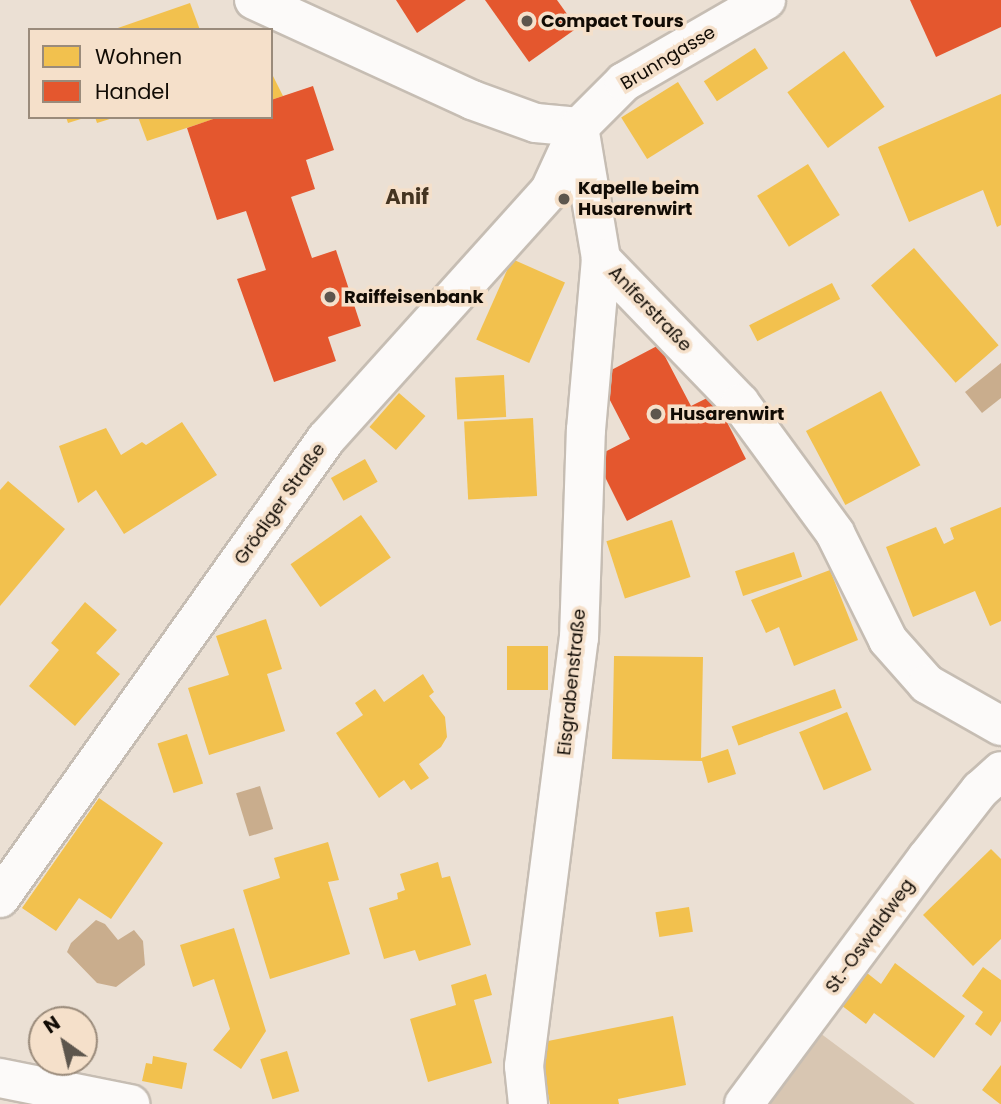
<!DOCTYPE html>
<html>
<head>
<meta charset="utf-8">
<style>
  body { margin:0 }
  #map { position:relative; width:1001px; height:1104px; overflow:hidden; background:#ebe0d4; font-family:Poppins,sans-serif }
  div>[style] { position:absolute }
  .green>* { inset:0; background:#d8c6b2 }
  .water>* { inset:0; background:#c9ad8d; transform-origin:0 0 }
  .homes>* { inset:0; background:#f2c14e; transform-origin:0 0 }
  .shops>* { inset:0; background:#e4572e }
  .roads { filter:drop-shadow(2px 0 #c6bdb3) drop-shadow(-2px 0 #c6bdb3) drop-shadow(0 2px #c6bdb3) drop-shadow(0 -2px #c6bdb3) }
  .street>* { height:38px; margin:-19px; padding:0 19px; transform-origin:19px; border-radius:19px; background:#fcfaf9 }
  .dots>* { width:19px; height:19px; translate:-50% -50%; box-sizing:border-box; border:4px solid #f5e0ca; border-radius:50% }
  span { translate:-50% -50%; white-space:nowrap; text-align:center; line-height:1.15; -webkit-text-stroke:7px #f5e0ca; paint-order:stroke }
  .poi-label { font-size:18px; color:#110b04; font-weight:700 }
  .left { translate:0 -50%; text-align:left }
  .street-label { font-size:18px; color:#110b04 }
  .quarter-label { font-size:21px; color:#443421; font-weight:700 }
  .legend { position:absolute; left:28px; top:28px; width:245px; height:91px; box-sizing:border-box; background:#f5e0ca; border:2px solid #9a8b7b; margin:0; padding:9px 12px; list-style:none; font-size:21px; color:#110b04 }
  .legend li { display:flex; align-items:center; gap:14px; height:35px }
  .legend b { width:35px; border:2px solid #9a8b7b }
  .north { position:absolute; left:28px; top:1006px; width:70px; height:70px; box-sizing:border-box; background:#f5e0ca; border:2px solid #9a8b7b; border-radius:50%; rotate:326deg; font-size:19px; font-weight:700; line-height:28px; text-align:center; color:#110b04 }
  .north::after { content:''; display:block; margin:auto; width:24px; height:32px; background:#5d564d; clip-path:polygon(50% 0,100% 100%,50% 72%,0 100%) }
</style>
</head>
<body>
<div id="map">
  <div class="green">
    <i style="clip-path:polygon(820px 1033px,915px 1104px,758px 1104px)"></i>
  </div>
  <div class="water">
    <i style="clip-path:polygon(1001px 363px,1001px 398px,982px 413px,965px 392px)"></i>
    <i style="left:260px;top:786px;width:45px;height:25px;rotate:73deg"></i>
    <i style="clip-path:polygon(96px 920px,105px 924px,118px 940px,134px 930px,143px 941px,145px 965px,116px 987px,97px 983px,67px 952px,71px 943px)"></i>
  </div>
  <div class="homes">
    <i style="clip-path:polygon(190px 3px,200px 30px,115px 30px,115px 29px)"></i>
    <i style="left:755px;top:48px;width:24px;height:61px;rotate:57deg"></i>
    <i style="left:844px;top:51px;width:69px;height:70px;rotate:54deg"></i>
    <i style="clip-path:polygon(271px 72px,283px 96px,271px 100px)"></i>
    <i style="left:678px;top:82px;width:49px;height:67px;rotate:58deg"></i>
    <i style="clip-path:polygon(1001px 94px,1001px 225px,997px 227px,983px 190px,909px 222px,878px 147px)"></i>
    <i style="clip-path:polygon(66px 117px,84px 117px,84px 118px,68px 123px)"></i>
    <i style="clip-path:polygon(95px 117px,113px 117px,113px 118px,97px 123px)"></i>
    <i style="clip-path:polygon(138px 117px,217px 117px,217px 118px,147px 141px)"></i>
    <i style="left:808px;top:164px;width:60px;height:60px;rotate:58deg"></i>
    <i style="left:914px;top:248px;width:129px;height:57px;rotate:49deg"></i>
    <i style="left:512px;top:259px;width:58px;height:88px;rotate:24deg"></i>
    <i style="left:832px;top:283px;width:18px;height:93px;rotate:63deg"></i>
    <i style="left:504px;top:375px;width:42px;height:49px;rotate:87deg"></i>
    <i style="left:881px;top:391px;width:84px;height:85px;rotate:62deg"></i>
    <i style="left:399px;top:393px;width:35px;height:45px;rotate:41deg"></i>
    <i style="left:533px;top:418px;width:78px;height:69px;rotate:87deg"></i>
    <i style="clip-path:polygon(182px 422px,217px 475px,124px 534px,96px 490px,78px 503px,59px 446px,106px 428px,121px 455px,142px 442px,146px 445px)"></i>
    <i style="left:365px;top:459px;width:26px;height:39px;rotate:61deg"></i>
    <i style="clip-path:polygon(8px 481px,65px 529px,0 606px,0 490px)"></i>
    <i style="clip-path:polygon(1001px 507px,1001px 621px,990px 626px,975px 591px,913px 617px,886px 547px,936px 527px,944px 544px,954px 539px,950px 528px)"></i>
    <i style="left:361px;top:515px;width:52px;height:86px;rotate:55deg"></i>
    <i style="left:672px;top:520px;width:60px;height:69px;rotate:72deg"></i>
    <i style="left:794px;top:552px;width:26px;height:62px;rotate:72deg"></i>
    <i style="clip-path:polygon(830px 570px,858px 640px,794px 666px,779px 627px,766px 633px,751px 600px)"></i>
    <i style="clip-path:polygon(85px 602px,117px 630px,96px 653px,120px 674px,75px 726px,29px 686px,59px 650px,51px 643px)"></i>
    <i style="clip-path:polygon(266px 619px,282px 669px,267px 674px,285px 731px,209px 755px,188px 688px,229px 675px,216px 636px)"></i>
    <i style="left:507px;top:646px;width:41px;height:44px"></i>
    <i style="clip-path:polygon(614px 656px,703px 657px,701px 758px,728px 749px,736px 774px,708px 783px,702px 761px,612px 759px)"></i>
    <i style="clip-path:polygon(423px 674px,434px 692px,429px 696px,445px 717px,447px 737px,441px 747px,419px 764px,429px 778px,411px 790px,404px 780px,379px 798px,336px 733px,363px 715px,355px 703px,375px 689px,384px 702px)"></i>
    <i style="left:835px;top:689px;width:20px;height:110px;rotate:70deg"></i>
    <i style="left:847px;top:712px;width:63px;height:52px;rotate:67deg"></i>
    <i style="left:187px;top:734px;width:52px;height:31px;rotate:72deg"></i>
    <i style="clip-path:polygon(99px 798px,163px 843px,111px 919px,79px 898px,56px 931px,22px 908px)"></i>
    <i style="clip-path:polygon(328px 842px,339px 880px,328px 882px,350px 954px,270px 979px,243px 890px,280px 878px,274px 858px)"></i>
    <i style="clip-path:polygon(991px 849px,1001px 859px,1001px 939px,973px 966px,923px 915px)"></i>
    <i style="clip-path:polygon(438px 862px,442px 878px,450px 876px,471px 945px,419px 961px,415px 950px,384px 959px,369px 908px,398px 899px,397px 893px,405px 890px,400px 874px)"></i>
    <i style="left:689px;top:907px;width:25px;height:34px;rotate:81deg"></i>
    <i style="clip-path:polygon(234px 928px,266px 1031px,241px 1069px,213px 1050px,230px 1029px,214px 979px,193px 987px,180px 945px)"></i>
    <i style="clip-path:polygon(895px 963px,965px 1016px,934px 1058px,874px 1013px,866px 1024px,837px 1002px,862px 969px,881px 984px)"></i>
    <i style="clip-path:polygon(983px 967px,1001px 980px,1001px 1021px,991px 1036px,975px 1024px,983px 1012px,962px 996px)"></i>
    <i style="clip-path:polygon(486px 974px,492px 995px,474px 1000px,492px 1063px,428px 1082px,410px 1019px,456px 1005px,451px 985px)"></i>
    <i style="clip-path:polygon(673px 1016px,686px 1085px,618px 1099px,619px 1104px,550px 1104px,538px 1043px)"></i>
    <i style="left:287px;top:1051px;width:42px;height:28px;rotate:73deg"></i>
    <i style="clip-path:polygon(153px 1056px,187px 1063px,182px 1089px,142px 1081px,146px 1063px,152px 1064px)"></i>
    <i style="clip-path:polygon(1001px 1065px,1001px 1104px,1000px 1104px,982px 1090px)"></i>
  </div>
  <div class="shops">
    <i style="clip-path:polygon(396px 0,466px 0,417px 33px)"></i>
    <i style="clip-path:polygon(485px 0,557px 0,577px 28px,529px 62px)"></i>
    <i style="clip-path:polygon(910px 0,1001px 0,1001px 27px,936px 57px)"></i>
    <i style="clip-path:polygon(313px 86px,334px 150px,306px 160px,315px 189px,291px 197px,312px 258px,336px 250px,361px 326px,328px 337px,336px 361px,274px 382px,237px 279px,266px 270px,246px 211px,217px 220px,187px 128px,219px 117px,271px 117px,271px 100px)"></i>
    <i style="clip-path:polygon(659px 345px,691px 406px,713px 395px,746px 459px,627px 521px,595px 457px,630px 439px,598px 377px)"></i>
  </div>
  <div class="roads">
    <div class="street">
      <i style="left:254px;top:0;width:240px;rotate:24.6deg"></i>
      <i style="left:472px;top:100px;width:68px;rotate:19.8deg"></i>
      <i style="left:536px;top:123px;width:43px;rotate:5.3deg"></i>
      <i style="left:579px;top:127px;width:134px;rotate:80.5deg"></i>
      <i style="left:601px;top:259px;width:200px;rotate:46deg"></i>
      <i style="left:740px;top:403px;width:161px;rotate:53.8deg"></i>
      <i style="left:835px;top:533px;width:119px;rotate:63.6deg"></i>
      <i style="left:888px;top:640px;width:59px;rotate:48.4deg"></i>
      <i style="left:927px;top:684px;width:85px;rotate:29.6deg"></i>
      <i style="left:0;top:898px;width:563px;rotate:-54.62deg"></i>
      <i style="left:326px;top:439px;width:335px;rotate:-48deg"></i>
      <i style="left:550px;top:190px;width:69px;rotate:-65.3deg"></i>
      <i style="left:579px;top:127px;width:64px;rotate:-45deg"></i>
      <i style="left:624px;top:82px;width:164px;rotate:-30deg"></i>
      <i style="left:0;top:1078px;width:133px;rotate:11.3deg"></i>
      <i style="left:528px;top:1104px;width:38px;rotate:-96deg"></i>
      <i style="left:524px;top:1066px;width:432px;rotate:-82.7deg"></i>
      <i style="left:579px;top:638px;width:208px;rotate:-88.1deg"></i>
      <i style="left:586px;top:430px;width:172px;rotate:-85deg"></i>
      <i style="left:744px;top:1104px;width:305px;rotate:-53.4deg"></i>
      <i style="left:926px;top:859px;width:88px;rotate:-52deg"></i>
      <i style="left:980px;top:790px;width:28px;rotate:-42deg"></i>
    </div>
  </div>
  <div class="dots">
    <i style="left:527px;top:21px;background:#5d564d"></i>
    <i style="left:564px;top:199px;background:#5d564d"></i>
    <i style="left:330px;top:297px;background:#5d564d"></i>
    <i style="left:656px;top:414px;background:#5d564d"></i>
  </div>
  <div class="poi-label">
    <span class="left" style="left:541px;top:21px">Compact Tours</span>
    <span class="left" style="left:578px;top:199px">Kapelle beim<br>Husarenwirt</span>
    <span class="left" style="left:344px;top:297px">Raiffeisenbank</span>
    <span class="left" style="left:670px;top:414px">Husarenwirt</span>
  </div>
  <div class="street-label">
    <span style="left:668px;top:58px;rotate:-31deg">Brunngasse</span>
    <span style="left:650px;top:309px;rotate:46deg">Aniferstraße</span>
    <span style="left:280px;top:504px;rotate:-55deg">Grödiger Straße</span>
    <span style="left:572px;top:682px;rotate:-84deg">Eisgrabenstraße</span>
    <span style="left:870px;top:936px;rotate:-54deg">St.-Oswaldweg</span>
  </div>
  <div class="quarter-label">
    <span style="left:407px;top:197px">Anif</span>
  </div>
  <ul class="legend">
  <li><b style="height:19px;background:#f2c14e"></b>Wohnen</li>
  <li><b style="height:19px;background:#e4572e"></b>Handel</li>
  </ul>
  <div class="north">N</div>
</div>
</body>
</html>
